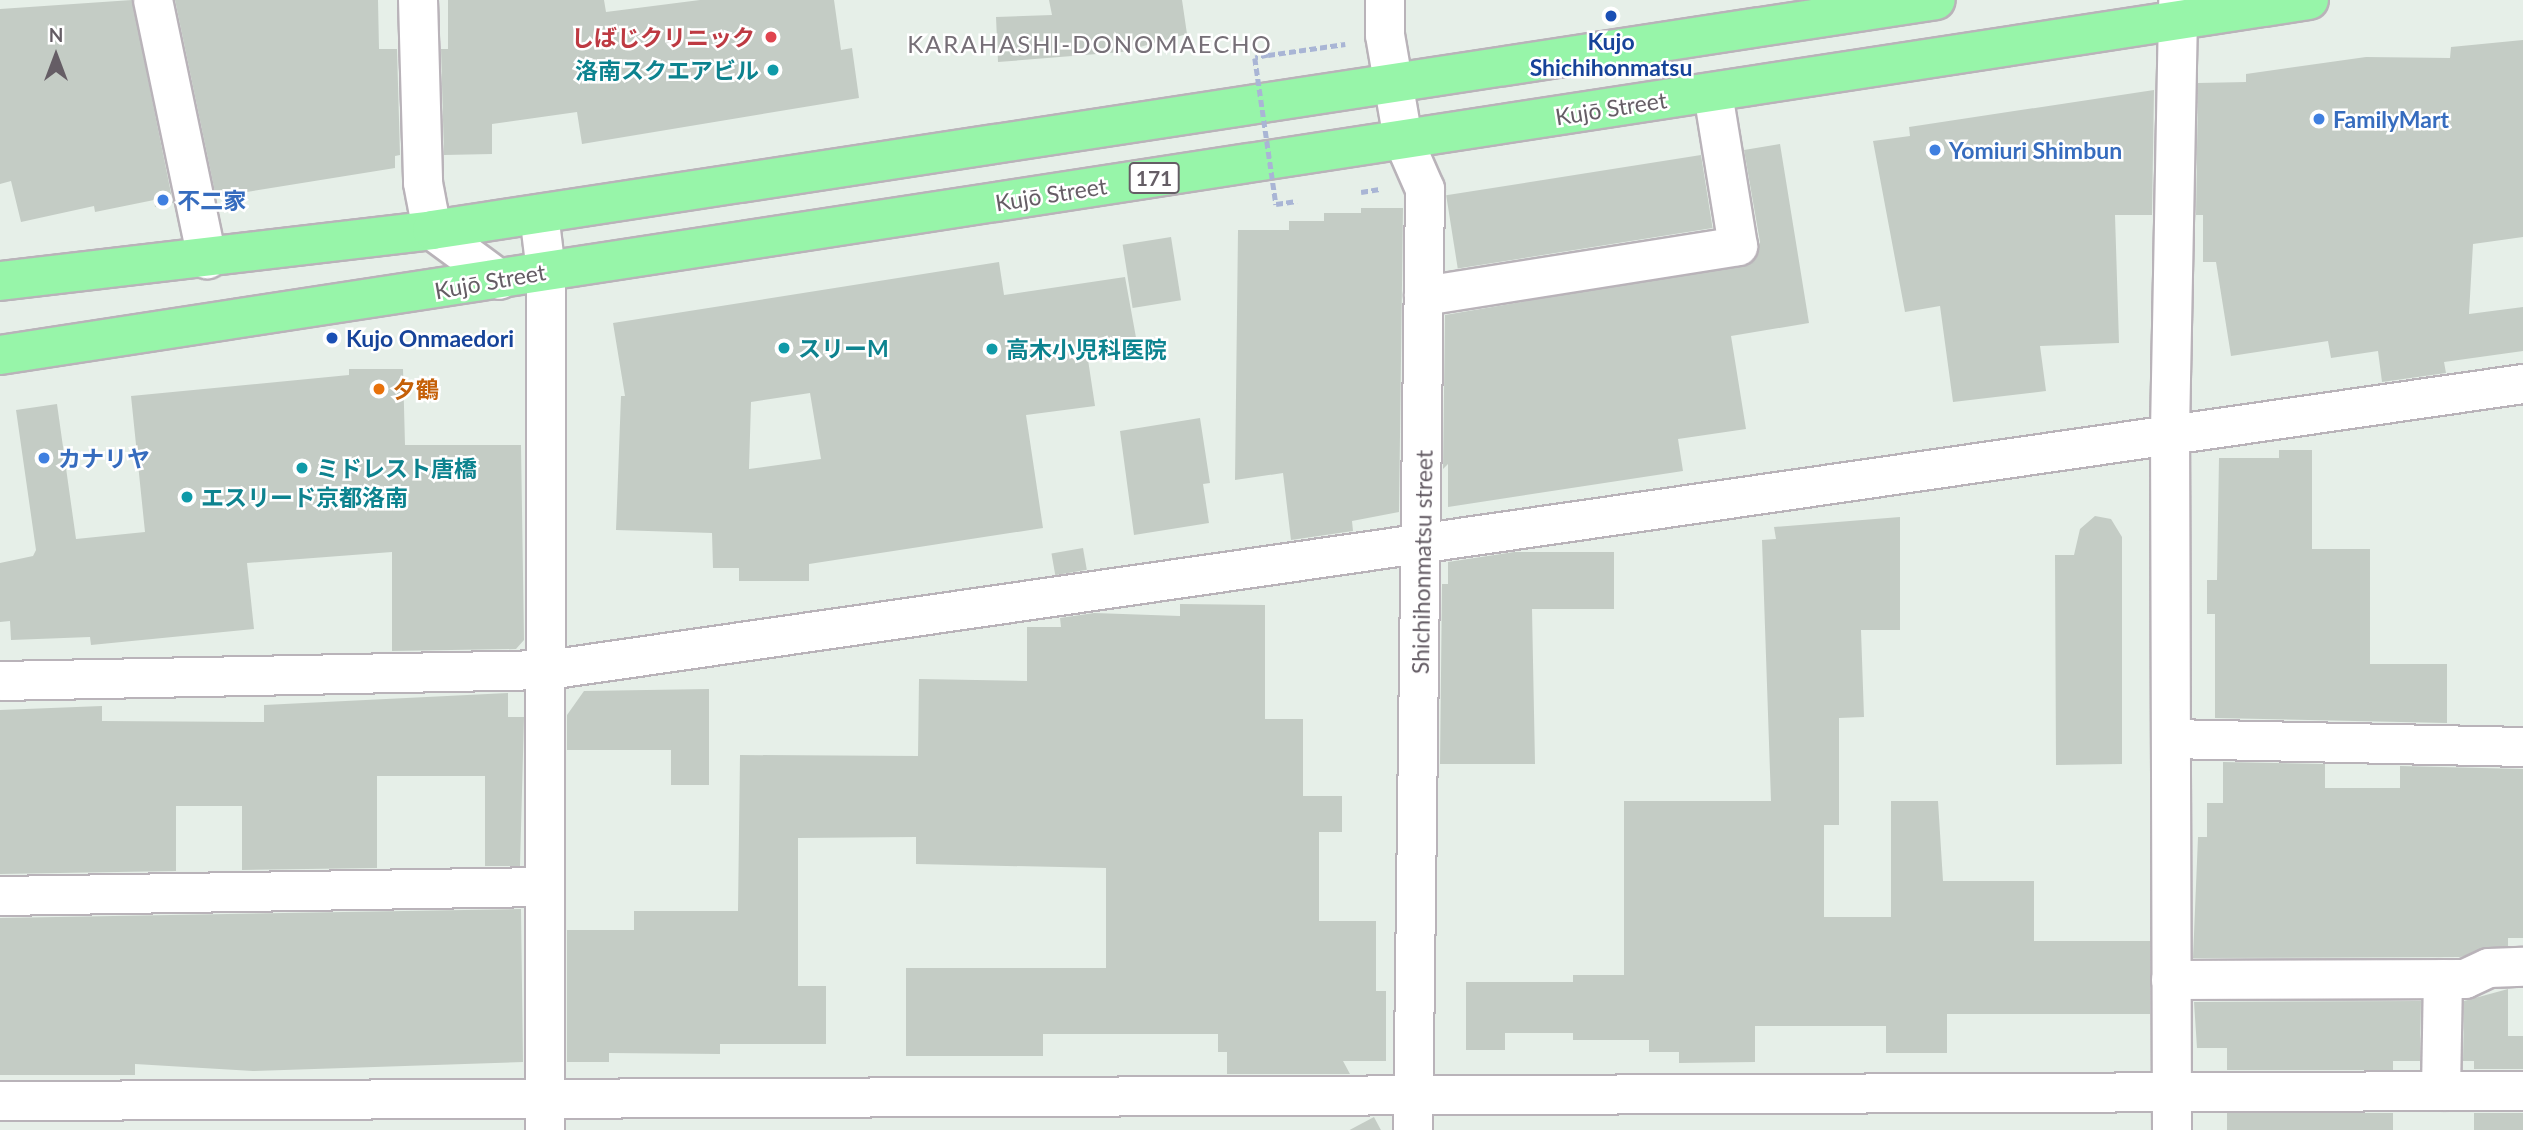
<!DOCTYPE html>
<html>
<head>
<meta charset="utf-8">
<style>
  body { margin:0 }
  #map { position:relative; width:2523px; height:1130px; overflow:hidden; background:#e6efe8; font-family:Lato,"Noto Sans JP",sans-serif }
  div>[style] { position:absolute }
  .building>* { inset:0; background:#c4ccc5; transform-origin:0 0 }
  .path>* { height:4.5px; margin-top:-2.25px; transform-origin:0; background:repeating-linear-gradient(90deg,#a9b5d5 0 7px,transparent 0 10.5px) }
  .roads { filter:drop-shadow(2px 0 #b9b3b9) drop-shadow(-2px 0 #b9b3b9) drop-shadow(0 2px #b9b3b9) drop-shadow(0 -2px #b9b3b9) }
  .minor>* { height:38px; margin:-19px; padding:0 19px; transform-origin:19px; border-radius:19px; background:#fff }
  .highway>* { height:38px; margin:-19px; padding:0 19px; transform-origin:19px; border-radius:19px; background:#97f5a9 }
  .path-bridge>* { height:4.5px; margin-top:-2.25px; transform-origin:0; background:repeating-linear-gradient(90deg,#a9b5d5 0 7px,transparent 0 10.5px) }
  .dots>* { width:19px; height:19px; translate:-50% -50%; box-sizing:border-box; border:4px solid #fff; border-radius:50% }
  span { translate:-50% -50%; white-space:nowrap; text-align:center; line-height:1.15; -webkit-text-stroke:5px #fff; paint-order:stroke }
  .shield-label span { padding:2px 5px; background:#fff; border:2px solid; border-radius:5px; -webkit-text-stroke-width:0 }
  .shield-label { font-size:21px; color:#655d65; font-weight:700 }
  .health-label { font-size:23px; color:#be3a42; font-weight:700 }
  .right { translate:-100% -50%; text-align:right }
  .transit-label { font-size:23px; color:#164399; font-weight:700 }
  .left { translate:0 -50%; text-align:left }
  .culture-label { font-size:23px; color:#0d838f; font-weight:700 }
  .street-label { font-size:23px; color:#655d65 }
  .shop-label { font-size:23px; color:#366cbe; font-weight:700 }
  .food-label { font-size:23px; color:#c56008; font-weight:700 }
  .neighbourhood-label { font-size:24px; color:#766f77; letter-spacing:2px }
  .north { position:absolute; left:21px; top:21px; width:70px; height:70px; -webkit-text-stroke:5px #fff; paint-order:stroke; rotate:0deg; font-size:19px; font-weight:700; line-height:28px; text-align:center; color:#655d65 }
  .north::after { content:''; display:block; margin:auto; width:24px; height:32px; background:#655d65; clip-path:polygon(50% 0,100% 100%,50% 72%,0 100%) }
</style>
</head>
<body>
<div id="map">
  <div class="building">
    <i style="clip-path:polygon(132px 0,173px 203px,155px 207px,154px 200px,95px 212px,94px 206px,21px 222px,11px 181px,0 184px,0 9px)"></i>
    <i style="clip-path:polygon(175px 0,378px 0,379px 49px,397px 49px,400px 155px,395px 156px,395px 168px,216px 197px)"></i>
    <i style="clip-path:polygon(448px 0,604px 0,606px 12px,700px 0,834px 0,841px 50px,852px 48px,859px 98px,582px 144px,577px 112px,492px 124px,492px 154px,444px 155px,441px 49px,448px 49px)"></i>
    <i style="clip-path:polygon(1049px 0,1182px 0,1187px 34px,1122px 52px,998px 62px,996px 17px,1052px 15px)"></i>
    <i style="clip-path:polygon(2523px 40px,2523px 237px,2473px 244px,2469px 314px,2523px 307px,2523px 351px,2444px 362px,2446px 373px,2382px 382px,2378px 351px,2331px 358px,2328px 341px,2231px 356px,2216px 262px,2203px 262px,2203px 215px,2196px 215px,2198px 83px,2246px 82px,2246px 74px,2366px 57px,2450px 58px,2451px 47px)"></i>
    <i style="clip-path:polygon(2154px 90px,2152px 215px,2115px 215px,2119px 343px,2040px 346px,2046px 391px,1953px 402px,1940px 306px,1905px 312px,1873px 141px,1910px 136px,1909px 127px)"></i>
    <i style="clip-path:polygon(1780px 144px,1809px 323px,1731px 336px,1746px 429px,1678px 439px,1683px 471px,1448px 507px,1448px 464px,1443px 469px,1445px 315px,1751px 263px,1760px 242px,1744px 150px)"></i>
    <i style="left:1701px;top:155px;width:74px;height:258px;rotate:81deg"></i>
    <i style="clip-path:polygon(1361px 208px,1403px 208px,1399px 512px,1352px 521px,1353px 531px,1291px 540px,1283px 473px,1235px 480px,1238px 230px,1289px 230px,1289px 221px,1324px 221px,1324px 213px,1361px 213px)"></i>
    <i style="left:1171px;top:237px;width:64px;height:49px;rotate:81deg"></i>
    <i style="clip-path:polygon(evenodd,999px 262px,1004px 295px,1125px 277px,1137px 343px,1087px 353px,1095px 406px,1026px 415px,1043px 528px,809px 564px,809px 581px,739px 581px,739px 568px,713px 568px,712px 533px,616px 530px,621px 396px,625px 396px,613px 323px,999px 262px,810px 393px,821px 459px,749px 469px,751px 402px,810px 393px)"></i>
    <i style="clip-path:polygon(349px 369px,403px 369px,405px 445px,521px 445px,524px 640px,516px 649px,392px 651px,392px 552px,247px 563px,254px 629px,91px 645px,90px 637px,11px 640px,10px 621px,0 622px,0 563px,33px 556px,36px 550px,16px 410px,57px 404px,76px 539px,145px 532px,131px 396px,349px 375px)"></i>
    <i style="clip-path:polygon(1200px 418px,1210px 483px,1203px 484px,1209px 523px,1134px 535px,1120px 431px)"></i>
    <i style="clip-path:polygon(2279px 450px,2312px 450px,2312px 549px,2370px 549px,2370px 664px,2447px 664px,2447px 723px,2215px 718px,2215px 614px,2207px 614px,2207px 580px,2217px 580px,2219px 458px,2279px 458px)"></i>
    <i style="clip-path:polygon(2095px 516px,2111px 519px,2122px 537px,2122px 764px,2056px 765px,2055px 555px,2074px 555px,2080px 529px)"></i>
    <i style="clip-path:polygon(1900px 517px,1900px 630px,1861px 630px,1864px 717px,1839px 718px,1839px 825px,1824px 825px,1824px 917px,1891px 917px,1891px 801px,1938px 801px,1943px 881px,2034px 881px,2034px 941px,2150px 941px,2150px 1014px,1947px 1014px,1947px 1053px,1886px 1053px,1886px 1026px,1755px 1026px,1755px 1062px,1679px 1063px,1679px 1052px,1649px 1052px,1649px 1040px,1573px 1040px,1573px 1033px,1505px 1033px,1505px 1050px,1466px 1050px,1466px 982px,1573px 982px,1573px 975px,1624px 975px,1624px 801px,1771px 801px,1762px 540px,1776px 539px,1774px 527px)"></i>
    <i style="left:1083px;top:548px;width:22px;height:32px;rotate:80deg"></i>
    <i style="clip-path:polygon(1514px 552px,1614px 552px,1614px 609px,1532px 609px,1535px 764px,1440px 764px,1442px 584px,1448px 584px,1448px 562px)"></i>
    <i style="clip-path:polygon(1180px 604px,1265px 605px,1265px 719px,1303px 719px,1303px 796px,1342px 796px,1342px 832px,1319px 832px,1319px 921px,1376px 921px,1376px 991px,1386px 991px,1386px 1061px,1343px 1061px,1350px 1074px,1227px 1074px,1227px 1052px,1218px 1052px,1218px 1034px,1043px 1034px,1043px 1056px,906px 1056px,906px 968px,1106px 968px,1106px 868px,916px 864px,916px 837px,798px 838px,798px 986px,826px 986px,826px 1044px,720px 1044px,720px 1054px,609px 1053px,609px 1062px,567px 1062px,567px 930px,634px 930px,634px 911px,738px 911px,740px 755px,918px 756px,919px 679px,1027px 681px,1027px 627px,1061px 627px,1060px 618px,1094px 613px,1180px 616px)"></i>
    <i style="clip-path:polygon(709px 689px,709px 785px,671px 785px,671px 750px,567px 750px,567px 715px,584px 691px)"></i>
    <i style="clip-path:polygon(508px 693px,508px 717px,524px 717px,520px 866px,485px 866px,485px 776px,377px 776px,377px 868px,242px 870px,242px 806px,176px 806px,176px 871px,0 874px,0 710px,102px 706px,102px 721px,264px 722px,264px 705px)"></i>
    <i style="clip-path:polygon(2223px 762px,2325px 764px,2325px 788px,2400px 788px,2400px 766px,2523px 769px,2523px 938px,2508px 938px,2508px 946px,2460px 957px,2193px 958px,2198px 837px,2207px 837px,2207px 803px,2223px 803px)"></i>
    <i style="clip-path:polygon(521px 909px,523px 1062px,253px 1071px,135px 1064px,135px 1075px,0 1075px,0 918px)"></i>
    <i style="clip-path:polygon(2508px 989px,2508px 1036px,2523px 1036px,2523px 1069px,2474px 1069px,2474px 1061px,2463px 1061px,2464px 1001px)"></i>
    <i style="clip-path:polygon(2421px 1001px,2420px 1061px,2393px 1061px,2393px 1070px,2227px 1070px,2227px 1048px,2197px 1048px,2194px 1002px)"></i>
    <i style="left:2393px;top:1113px;width:17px;height:166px;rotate:90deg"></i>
    <i style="left:2474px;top:1113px;width:49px;height:17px"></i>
    <i style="left:1374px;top:1117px;width:15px;height:147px;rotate:62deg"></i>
  </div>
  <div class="path">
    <i style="left:1268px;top:55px;width:78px;rotate:-8.1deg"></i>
    <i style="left:1361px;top:192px;width:19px;rotate:-9deg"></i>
  </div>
  <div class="roads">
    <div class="minor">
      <i style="left:153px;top:0;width:265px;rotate:78.2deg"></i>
      <i style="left:418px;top:0;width:183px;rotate:88.4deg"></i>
      <i style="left:423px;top:183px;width:48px;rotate:79.2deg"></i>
      <i style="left:432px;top:230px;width:84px;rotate:36.3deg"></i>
      <i style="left:1385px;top:0;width:35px;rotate:90deg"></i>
      <i style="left:1385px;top:35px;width:106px;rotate:80.2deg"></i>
      <i style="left:1403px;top:139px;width:55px;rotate:66.3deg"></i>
      <i style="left:1425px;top:189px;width:941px;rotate:90.73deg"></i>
      <i style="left:539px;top:214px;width:57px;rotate:83deg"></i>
      <i style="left:546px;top:271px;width:859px;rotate:90.07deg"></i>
      <i style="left:1424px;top:296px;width:318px;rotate:-9deg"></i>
      <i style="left:1738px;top:246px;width:155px;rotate:-99.3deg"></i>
      <i style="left:0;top:681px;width:548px;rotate:-1.15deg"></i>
      <i style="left:548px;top:670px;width:1996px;rotate:-8.24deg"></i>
      <i style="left:2171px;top:739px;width:352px;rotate:1.3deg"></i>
      <i style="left:0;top:896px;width:544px;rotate:-0.95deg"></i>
      <i style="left:2171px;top:980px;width:294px;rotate:-0.2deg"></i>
      <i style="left:2465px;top:979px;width:26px;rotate:-25deg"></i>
      <i style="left:2489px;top:968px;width:34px;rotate:-2deg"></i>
      <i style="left:2441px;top:1091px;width:112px;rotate:-89deg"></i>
      <i style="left:0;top:1101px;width:2523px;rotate:-0.23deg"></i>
      <i style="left:2172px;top:1130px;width:699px;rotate:-90.16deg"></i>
      <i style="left:2170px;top:431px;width:431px;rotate:-88.9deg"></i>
    </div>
    <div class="highway">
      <i style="left:0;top:281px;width:435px;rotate:-6.7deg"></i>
      <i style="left:432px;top:230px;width:1521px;rotate:-8.69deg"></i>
      <i style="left:0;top:355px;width:2336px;rotate:-8.74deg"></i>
    </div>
  </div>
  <div class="path-bridge">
    <i style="left:1268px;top:55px;width:13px;rotate:167deg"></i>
    <i style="left:1255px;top:58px;width:148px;rotate:81.8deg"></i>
    <i style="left:1276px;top:204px;width:21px;rotate:-8deg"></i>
  </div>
  <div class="dots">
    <i style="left:1611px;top:16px;background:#1a4fb4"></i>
    <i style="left:771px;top:37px;background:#e0444e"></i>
    <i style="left:773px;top:70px;background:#0f9aa8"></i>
    <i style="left:2319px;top:119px;background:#3f7fe0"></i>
    <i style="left:1935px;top:150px;background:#3f7fe0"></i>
    <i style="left:163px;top:200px;background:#3f7fe0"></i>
    <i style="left:332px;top:338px;background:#1a4fb4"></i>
    <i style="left:784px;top:348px;background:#0f9aa8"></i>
    <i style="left:992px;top:349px;background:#0f9aa8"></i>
    <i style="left:379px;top:389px;background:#e8710a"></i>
    <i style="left:44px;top:458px;background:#3f7fe0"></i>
    <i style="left:302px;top:468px;background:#0f9aa8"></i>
    <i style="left:187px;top:497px;background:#0f9aa8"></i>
  </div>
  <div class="shield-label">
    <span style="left:1154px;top:178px">171</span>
  </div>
  <div class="health-label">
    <span class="right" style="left:755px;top:37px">しばじクリニック</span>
  </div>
  <div class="transit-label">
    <span style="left:1611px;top:54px">Kujo<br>Shichihonmatsu</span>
    <span class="left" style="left:346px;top:338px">Kujo Onmaedori</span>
  </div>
  <div class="culture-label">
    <span class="right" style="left:759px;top:70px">洛南スクエアビル</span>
    <span class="left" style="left:798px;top:348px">スリーM</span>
    <span class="left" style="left:1006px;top:349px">高木小児科医院</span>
    <span class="left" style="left:316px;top:468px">ミドレスト唐橋</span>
    <span class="left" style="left:201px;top:497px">エスリード京都洛南</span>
  </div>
  <div class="street-label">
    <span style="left:1611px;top:108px;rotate:-9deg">Kujō Street</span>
    <span style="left:1051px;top:194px;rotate:-9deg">Kujō Street</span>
    <span style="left:490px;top:281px;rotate:-10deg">Kujō Street</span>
    <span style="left:1422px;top:562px;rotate:-89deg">Shichihonmatsu street</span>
  </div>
  <div class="shop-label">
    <span class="left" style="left:2333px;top:119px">FamilyMart</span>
    <span class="left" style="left:1949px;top:150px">Yomiuri Shimbun</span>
    <span class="left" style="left:177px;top:200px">不二家</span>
    <span class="left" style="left:58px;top:458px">カナリヤ</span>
  </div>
  <div class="food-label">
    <span class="left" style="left:393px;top:389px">夕鶴</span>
  </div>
  <div class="neighbourhood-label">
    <span style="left:1090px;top:44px">KARAHASHI-DONOMAECHO</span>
  </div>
  <div class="north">N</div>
</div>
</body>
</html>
